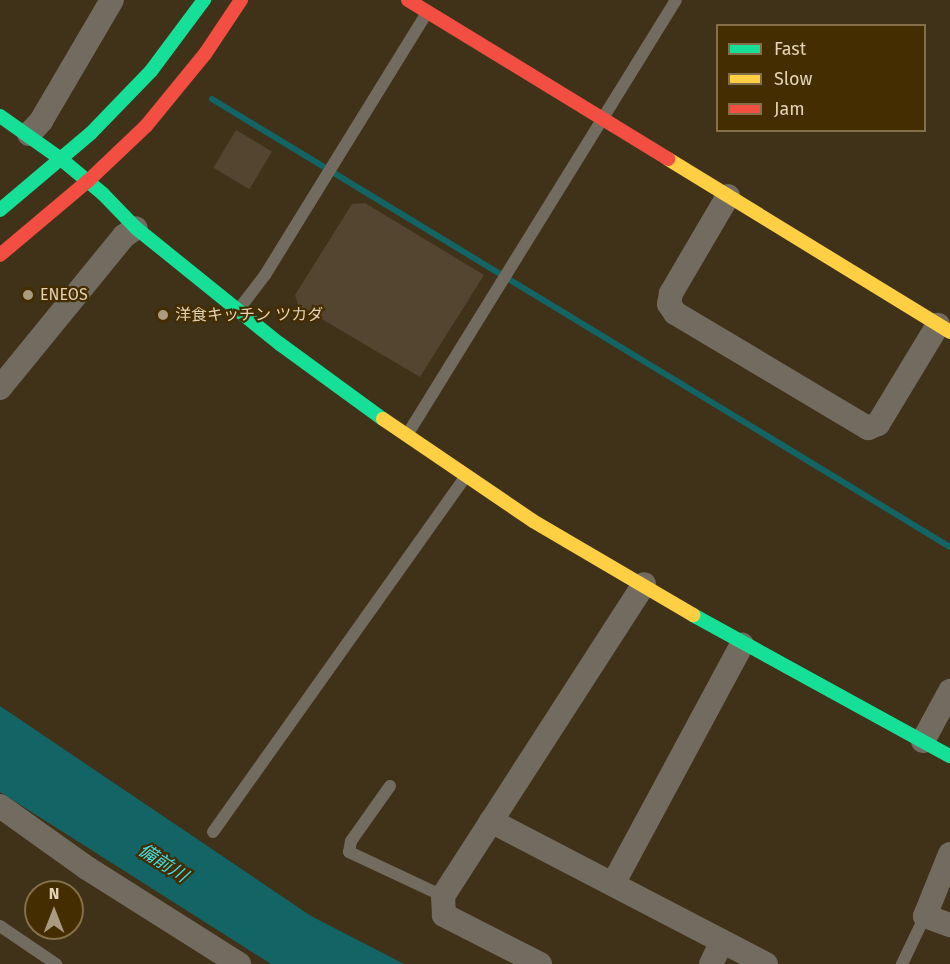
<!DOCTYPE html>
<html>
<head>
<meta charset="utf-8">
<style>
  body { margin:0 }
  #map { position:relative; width:950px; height:964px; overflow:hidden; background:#3f3218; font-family:"Fira Sans","Noto Sans JP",sans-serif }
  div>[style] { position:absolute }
  .water>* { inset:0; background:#126465 }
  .stream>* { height:6px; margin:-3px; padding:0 3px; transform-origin:3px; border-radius:3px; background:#126465 }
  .building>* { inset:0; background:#544531; transform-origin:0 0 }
  .lane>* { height:12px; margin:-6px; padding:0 6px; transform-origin:6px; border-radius:6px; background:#726c60 }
  .street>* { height:24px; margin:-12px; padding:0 12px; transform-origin:12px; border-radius:12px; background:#726c60 }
  .fast>* { height:14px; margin:-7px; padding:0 7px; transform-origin:7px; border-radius:7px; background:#16e098 }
  .slow>* { height:14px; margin:-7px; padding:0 7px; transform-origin:7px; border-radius:7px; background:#ffcf43 }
  .jam>* { height:14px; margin:-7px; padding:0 7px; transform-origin:7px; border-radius:7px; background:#f24e42 }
  .dots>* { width:16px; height:16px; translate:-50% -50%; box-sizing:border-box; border:3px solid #442d00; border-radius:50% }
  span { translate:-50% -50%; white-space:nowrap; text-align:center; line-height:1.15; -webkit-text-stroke:4.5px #442d00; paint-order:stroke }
  .poi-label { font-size:16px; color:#e4d2b6 }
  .left { translate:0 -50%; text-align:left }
  .water-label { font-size:18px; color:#40dee5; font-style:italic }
  .legend { position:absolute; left:716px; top:24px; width:210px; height:108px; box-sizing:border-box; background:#442d00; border:2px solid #846f49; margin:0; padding:8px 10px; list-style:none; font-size:18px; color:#e4d2b6 }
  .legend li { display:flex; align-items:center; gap:12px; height:30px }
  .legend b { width:30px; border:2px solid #846f49 }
  .north { position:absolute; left:24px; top:880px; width:60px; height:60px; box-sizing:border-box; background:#442d00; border:2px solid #846f49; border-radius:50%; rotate:0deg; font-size:16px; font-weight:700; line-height:24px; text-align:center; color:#e4d2b6 }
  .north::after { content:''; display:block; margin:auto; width:21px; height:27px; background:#aa9a7f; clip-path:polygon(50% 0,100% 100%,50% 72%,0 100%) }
</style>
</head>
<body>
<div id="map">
  <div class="water">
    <i style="clip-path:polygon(0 706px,311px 916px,404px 964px,271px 964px,0 792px)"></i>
  </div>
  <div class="stream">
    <i style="left:212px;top:99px;width:863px;rotate:31.26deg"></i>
  </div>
  <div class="building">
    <i style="left:236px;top:130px;width:42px;height:44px;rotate:31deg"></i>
    <i style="clip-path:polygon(365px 203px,484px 275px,420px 377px,298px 305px,295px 295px,352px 204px)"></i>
  </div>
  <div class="lane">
    <i style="left:239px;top:309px;width:43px;rotate:-52.6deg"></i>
    <i style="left:265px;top:275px;width:308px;rotate:-58.3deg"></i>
    <i style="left:407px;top:435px;width:511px;rotate:-58.27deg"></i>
    <i style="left:390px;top:786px;width:67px;rotate:125.3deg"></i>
    <i style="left:351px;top:841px;width:11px;rotate:100deg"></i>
    <i style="left:349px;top:852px;width:104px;rotate:25.1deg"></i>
    <i style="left:213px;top:832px;width:437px;rotate:-54.6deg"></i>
    <i style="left:0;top:926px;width:68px;rotate:34.2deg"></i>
    <i style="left:902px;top:964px;width:53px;rotate:-64.4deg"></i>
  </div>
  <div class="street">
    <i style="left:29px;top:134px;width:18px;rotate:-47deg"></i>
    <i style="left:41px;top:121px;width:140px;rotate:-59.6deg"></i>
    <i style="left:728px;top:196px;width:113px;rotate:120.4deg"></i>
    <i style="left:671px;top:293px;width:11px;rotate:100deg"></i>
    <i style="left:669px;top:304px;width:11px;rotate:56deg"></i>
    <i style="left:675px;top:313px;width:225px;rotate:30.8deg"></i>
    <i style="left:868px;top:428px;width:11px;rotate:-22deg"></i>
    <i style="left:878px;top:424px;width:116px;rotate:-58.8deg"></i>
    <i style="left:0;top:388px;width:196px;rotate:-50.8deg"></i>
    <i style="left:124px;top:236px;width:14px;rotate:-34deg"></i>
    <i style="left:923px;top:741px;width:57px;rotate:-61.6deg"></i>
    <i style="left:0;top:806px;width:107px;rotate:35.5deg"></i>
    <i style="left:87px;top:868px;width:180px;rotate:32.3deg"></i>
    <i style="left:491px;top:821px;width:310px;rotate:27.5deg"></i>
    <i style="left:950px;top:854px;width:67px;rotate:112deg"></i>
    <i style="left:925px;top:916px;width:27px;rotate:20deg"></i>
    <i style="left:613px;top:884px;width:272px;rotate:-61.7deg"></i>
    <i style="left:540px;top:964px;width:108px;rotate:-153deg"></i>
    <i style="left:444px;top:915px;width:19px;rotate:-93deg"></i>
    <i style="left:443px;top:896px;width:371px;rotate:-57.2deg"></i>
    <i style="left:711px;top:964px;width:25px;rotate:-64deg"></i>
  </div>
  <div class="fast">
    <i style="left:0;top:116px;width:75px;rotate:35.2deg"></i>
    <i style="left:61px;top:159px;width:55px;rotate:39.8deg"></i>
    <i style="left:103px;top:194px;width:47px;rotate:45.9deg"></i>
    <i style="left:136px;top:228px;width:185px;rotate:38.9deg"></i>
    <i style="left:280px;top:344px;width:127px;rotate:36.1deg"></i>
    <i style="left:0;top:210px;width:119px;rotate:-40.2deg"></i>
    <i style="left:91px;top:133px;width:86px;rotate:-45.9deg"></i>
    <i style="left:151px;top:71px;width:89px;rotate:-53.3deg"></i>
    <i style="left:693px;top:615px;width:293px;rotate:28.8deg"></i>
  </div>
  <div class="slow">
    <i style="left:668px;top:159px;width:331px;rotate:31.5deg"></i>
    <i style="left:383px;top:419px;width:181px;rotate:34.2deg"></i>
    <i style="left:533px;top:521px;width:186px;rotate:30.4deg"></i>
  </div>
  <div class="jam">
    <i style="left:408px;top:0;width:305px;rotate:31.4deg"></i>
    <i style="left:0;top:255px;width:115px;rotate:-40.1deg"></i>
    <i style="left:88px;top:181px;width:80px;rotate:-43.5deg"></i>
    <i style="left:146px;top:126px;width:93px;rotate:-50.7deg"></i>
    <i style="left:205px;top:54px;width:65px;rotate:-56.3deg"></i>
  </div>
  <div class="dots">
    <i style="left:28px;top:295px;background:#aa9a7f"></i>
    <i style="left:163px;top:315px;background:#aa9a7f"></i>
  </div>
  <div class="poi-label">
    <span class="left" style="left:40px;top:295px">ENEOS</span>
    <span class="left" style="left:175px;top:315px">洋食キッチン ツカダ</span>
  </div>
  <div class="water-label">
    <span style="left:163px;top:863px;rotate:33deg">備前川</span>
  </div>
  <ul class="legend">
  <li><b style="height:8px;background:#16e098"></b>Fast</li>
  <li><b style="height:8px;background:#ffcf43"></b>Slow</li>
  <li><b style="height:8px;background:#f24e42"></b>Jam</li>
  </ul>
  <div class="north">N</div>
</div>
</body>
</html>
